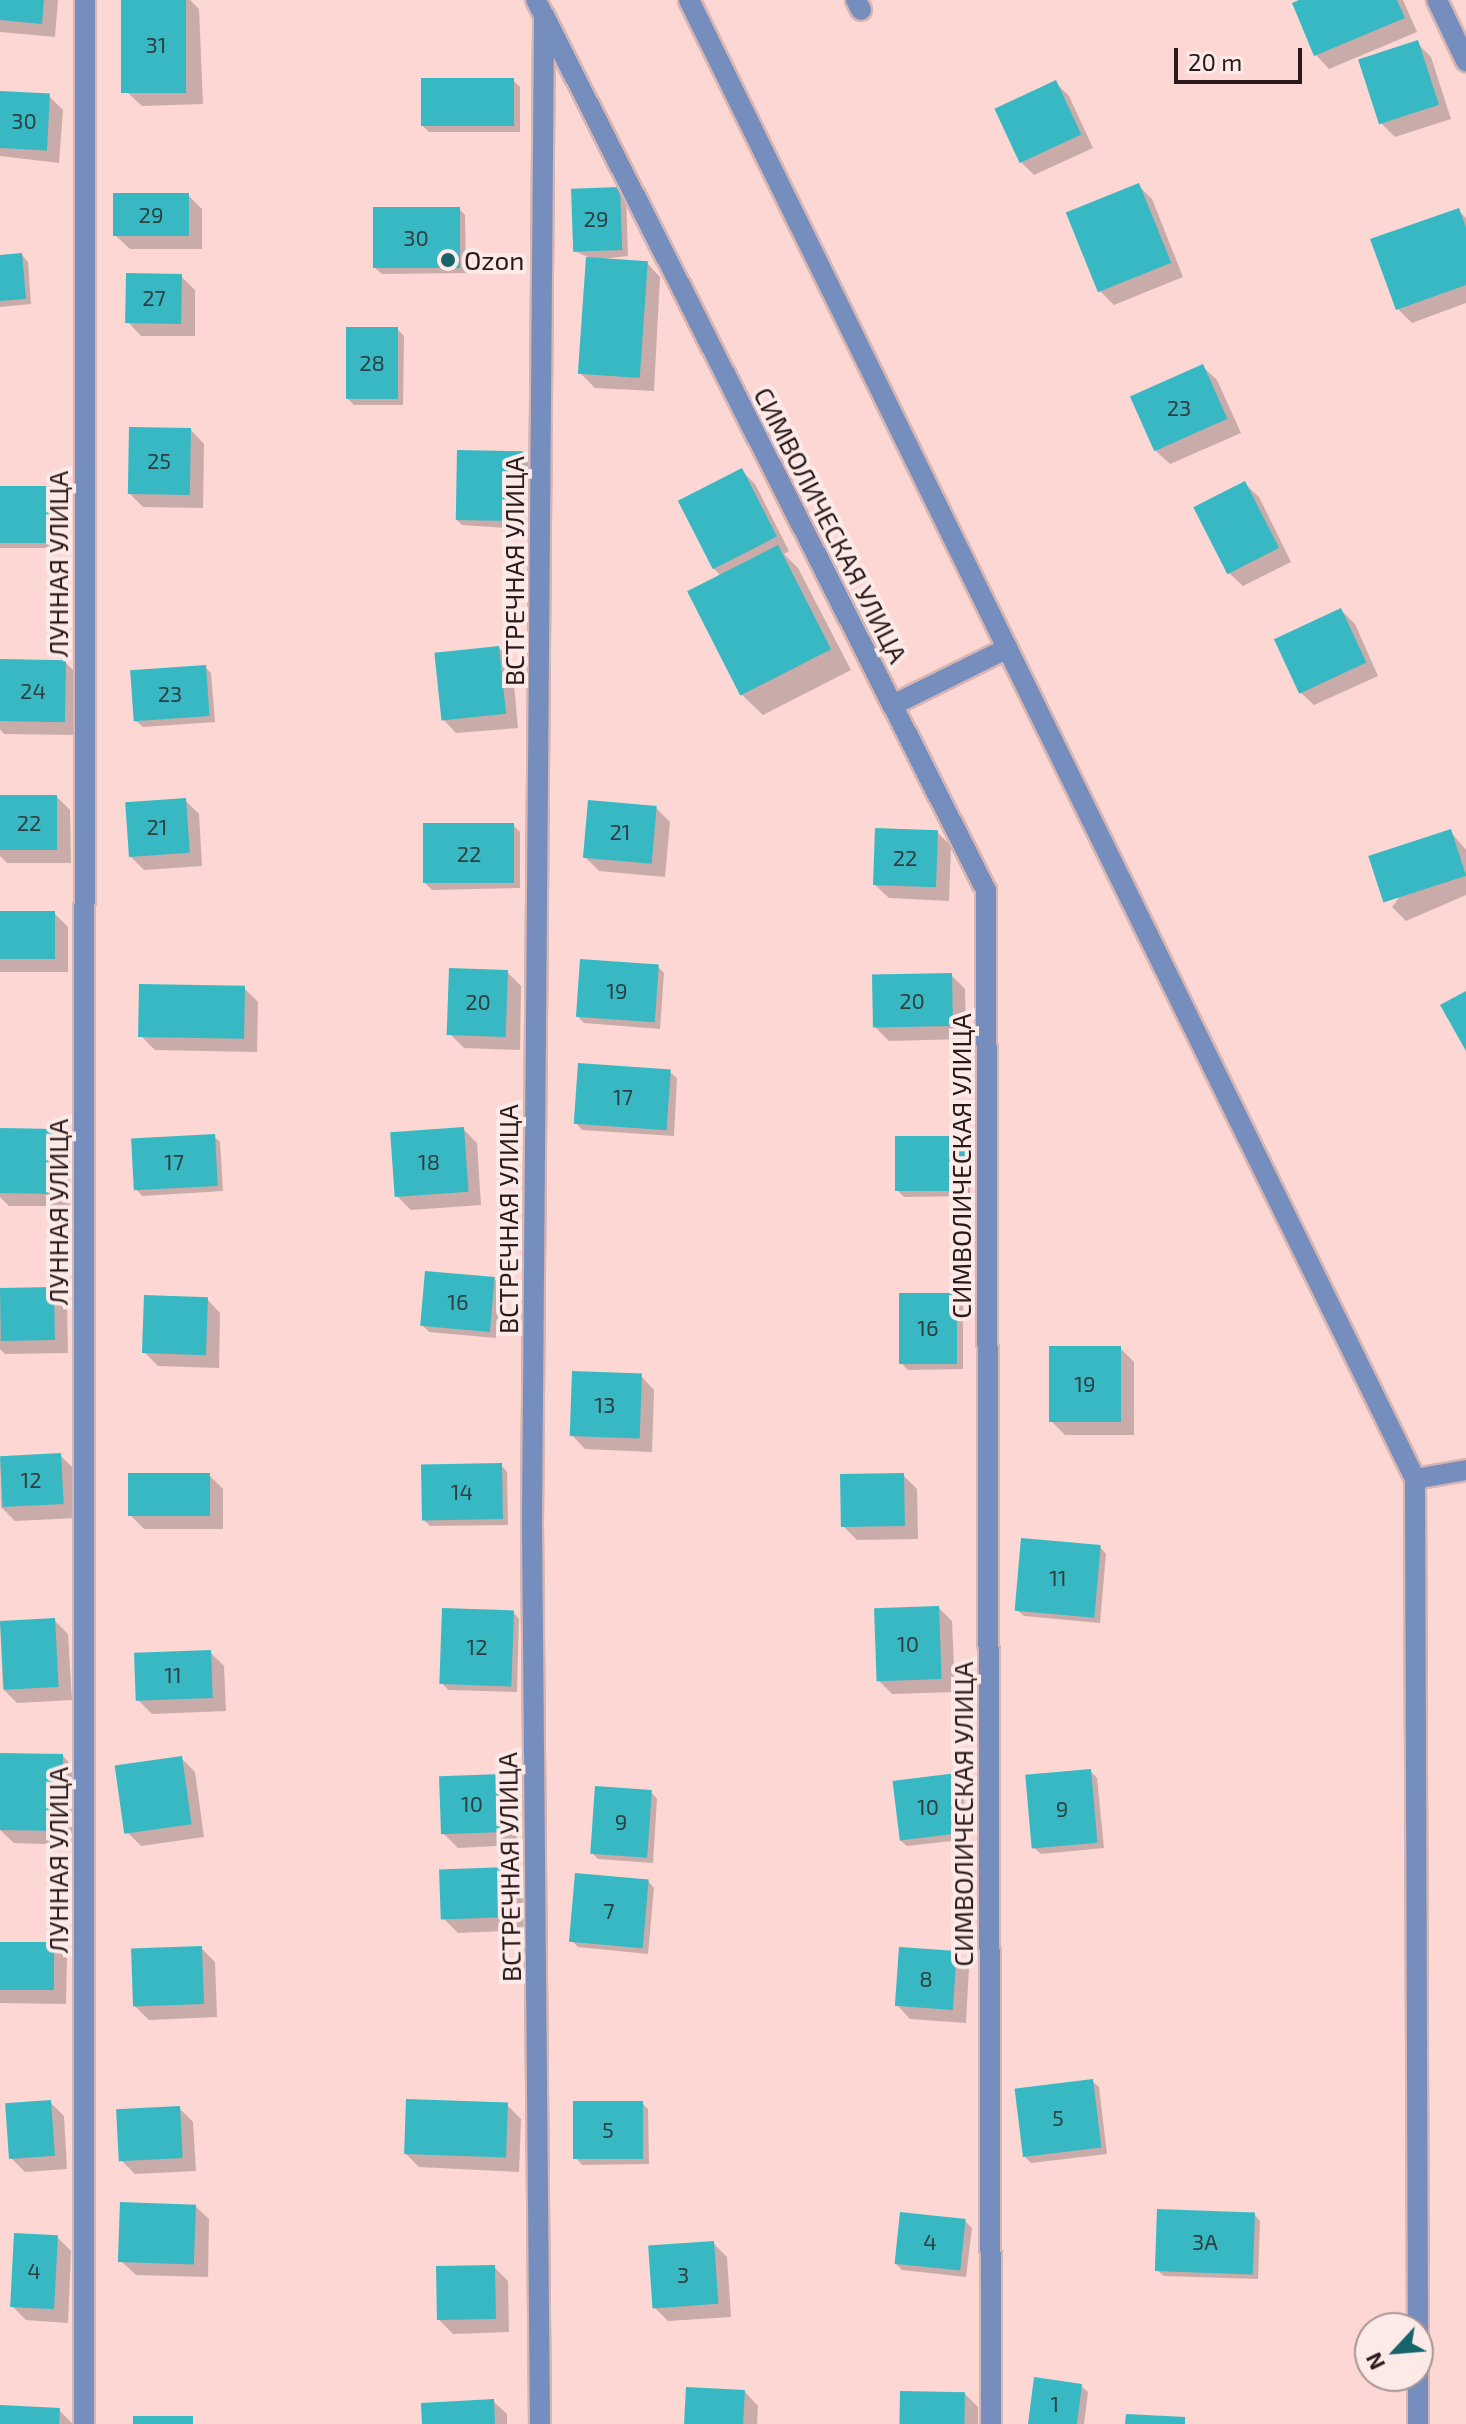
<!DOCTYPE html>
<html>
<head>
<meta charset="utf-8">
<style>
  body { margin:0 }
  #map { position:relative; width:1466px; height:2424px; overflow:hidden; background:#fcd7d4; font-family:"Exo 2",sans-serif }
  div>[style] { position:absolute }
  .shadow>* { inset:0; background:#0003 }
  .building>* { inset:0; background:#38b8c3; transform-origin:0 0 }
  .roads { filter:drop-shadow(2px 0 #d6b5b2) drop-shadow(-2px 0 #d6b5b2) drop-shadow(0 2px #d6b5b2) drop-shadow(0 -2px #d6b5b2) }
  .minor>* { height:20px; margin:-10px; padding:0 10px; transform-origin:10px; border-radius:10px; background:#768ebd }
  .dots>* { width:22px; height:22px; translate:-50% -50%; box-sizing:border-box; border:4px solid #fceae8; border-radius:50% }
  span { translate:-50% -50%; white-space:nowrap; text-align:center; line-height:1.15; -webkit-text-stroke:8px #fceae8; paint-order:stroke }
  .number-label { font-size:22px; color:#2d4143 }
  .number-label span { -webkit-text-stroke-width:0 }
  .poi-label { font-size:26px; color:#291918 }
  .left { translate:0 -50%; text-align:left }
  .street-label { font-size:26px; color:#291918 }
  .north { position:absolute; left:1354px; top:2312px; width:80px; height:80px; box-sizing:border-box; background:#fceae8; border:2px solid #a89695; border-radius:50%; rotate:244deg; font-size:22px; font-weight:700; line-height:32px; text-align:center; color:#291918 }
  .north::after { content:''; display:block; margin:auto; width:28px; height:36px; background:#17656b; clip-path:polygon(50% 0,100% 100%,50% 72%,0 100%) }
  .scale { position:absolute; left:1174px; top:48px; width:128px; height:36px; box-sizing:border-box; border:4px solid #291918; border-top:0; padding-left:10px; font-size:24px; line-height:28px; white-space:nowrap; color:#291918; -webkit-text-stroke:6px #fceae8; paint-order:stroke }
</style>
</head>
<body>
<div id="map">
  <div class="shadow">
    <i style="clip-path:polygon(0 0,58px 0,55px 37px,0 32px)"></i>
    <i style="clip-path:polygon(123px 0,190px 0,199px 9px,203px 104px,142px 106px,128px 93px)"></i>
    <i style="clip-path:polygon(1304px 0,1403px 0,1417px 32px,1329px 69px,1316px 55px)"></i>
    <i style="clip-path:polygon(1417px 43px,1431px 57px,1451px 119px,1395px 137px,1381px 123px)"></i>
    <i style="clip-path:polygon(513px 80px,520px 87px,520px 132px,429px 132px,422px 125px)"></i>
    <i style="clip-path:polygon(1055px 82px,1069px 96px,1093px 148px,1034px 175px,1020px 161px)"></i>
    <i style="clip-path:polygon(0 93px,49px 96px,63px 110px,59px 163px,0 156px)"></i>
    <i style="clip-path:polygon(1138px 185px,1152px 199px,1183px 277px,1114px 305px,1100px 291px,1068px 213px)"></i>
    <i style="clip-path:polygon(619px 189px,626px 196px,628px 256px,594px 260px,647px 263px,660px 277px,654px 391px,595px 388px,581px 374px,588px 257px,574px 251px)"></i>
    <i style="clip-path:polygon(188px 195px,202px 209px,202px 249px,130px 249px,116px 236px)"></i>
    <i style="clip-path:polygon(459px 209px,465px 215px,466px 273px,382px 274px,375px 268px)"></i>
    <i style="clip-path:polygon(1458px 210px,1466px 218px,1466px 303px,1412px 323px,1398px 309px)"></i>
    <i style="clip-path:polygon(22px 255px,28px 262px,31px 304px,0 307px,0 257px)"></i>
    <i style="clip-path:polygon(181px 276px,195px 290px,195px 336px,141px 336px,128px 322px)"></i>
    <i style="clip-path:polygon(397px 329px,404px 336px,403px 405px,354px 405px,348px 399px)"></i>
    <i style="clip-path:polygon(1203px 367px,1217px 380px,1241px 433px,1170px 464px,1156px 451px)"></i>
    <i style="clip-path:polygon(191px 430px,204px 444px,203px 508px,143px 507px,129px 493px)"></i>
    <i style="clip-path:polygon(522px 453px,529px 459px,523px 529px,462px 525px,456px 519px)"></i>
    <i style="clip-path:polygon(741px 470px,755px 484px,789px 551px,784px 554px,798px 568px,851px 670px,763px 715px,742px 695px,721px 576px,713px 568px)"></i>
    <i style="clip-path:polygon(1245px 484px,1259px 497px,1291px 562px,1243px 586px,1229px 573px)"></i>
    <i style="clip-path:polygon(0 488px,58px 488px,65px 494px,65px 548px,0 548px)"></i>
    <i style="clip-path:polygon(1341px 610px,1355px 624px,1378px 676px,1314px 705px,1300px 692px)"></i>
    <i style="clip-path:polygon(499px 648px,512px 662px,518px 728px,456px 733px,443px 719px)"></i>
    <i style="clip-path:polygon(0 661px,65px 662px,79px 676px,78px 735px,4px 734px,0 729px)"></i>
    <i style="clip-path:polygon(205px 667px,211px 673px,215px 722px,143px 727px,136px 721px)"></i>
    <i style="clip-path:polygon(0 797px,57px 797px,70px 810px,71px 863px,7px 863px,0 856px)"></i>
    <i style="clip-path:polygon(185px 800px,199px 814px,202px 866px,144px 870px,130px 856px)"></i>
    <i style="clip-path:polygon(656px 808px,670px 822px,665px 877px,599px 871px,585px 857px)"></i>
    <i style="clip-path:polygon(513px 825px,520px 832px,520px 888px,432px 890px,425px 883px)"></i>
    <i style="clip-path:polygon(1450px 831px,1466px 850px,1466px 895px,1406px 921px,1392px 907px)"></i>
    <i style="clip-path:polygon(937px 832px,951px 846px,949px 901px,889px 898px,875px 885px)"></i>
    <i style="clip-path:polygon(0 913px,54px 913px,68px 927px,68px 972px,0 972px)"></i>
    <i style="clip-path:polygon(658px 967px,664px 973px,660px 1029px,584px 1023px,578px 1017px)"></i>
    <i style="clip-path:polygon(507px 972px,521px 986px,520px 1050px,464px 1048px,450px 1034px)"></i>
    <i style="clip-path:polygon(951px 975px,965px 989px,966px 1039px,889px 1041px,875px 1027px)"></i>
    <i style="clip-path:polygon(244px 988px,258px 1002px,257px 1052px,155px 1050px,141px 1036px)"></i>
    <i style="clip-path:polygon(670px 1072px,677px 1078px,674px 1136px,582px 1130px,576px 1123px)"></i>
    <i style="clip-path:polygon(463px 1129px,477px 1143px,481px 1205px,411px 1210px,397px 1196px)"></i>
    <i style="clip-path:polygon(0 1130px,56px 1131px,70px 1145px,70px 1206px,9px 1206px,0 1197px)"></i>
    <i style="clip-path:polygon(214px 1136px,220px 1142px,223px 1191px,142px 1196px,136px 1189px)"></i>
    <i style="clip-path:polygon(964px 1138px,970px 1144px,970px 1196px,904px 1197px,897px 1190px)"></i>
    <i style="clip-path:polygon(494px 1279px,501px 1286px,496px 1338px,429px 1332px,422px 1325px)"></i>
    <i style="clip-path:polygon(54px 1289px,67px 1303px,68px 1353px,5px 1354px,0 1349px,0 1290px)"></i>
    <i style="clip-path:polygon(956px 1295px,963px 1301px,963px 1369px,908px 1370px,901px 1363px)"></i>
    <i style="clip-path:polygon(207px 1299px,220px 1313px,219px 1368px,158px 1366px,145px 1353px)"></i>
    <i style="clip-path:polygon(1120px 1348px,1134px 1362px,1134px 1435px,1065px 1435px,1051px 1421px)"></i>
    <i style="clip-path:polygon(641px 1376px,654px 1390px,652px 1452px,585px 1449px,572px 1435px)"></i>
    <i style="clip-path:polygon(60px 1455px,74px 1469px,77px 1518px,15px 1521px,1px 1507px,0 1458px)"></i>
    <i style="clip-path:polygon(501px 1465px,507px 1472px,508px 1525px,430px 1526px,424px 1520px)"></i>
    <i style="clip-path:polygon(209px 1475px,223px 1489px,223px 1529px,144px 1529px,130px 1515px)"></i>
    <i style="clip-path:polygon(903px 1475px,917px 1489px,918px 1539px,857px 1540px,843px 1526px)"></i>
    <i style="clip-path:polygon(1100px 1547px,1106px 1554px,1100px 1623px,1024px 1616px,1017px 1610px)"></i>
    <i style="clip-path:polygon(939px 1608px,952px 1621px,955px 1692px,892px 1694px,878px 1680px)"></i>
    <i style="clip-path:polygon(513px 1612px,519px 1619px,517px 1692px,448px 1690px,442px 1683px)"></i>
    <i style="clip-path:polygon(54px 1620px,68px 1634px,72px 1700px,17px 1703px,3px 1689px,0 1623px)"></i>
    <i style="clip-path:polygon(210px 1652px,224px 1666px,226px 1711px,152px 1714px,138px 1700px)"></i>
    <i style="clip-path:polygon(63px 1756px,76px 1770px,75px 1845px,14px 1843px,0 1830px)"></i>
    <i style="clip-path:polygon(181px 1758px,195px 1772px,204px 1837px,141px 1846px,127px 1832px)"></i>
    <i style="clip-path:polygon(1090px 1771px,1097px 1778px,1104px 1848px,1041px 1854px,1034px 1848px)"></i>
    <i style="clip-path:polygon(956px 1775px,962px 1782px,969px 1839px,907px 1846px,900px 1840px)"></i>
    <i style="clip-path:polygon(501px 1776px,515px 1790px,517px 1845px,458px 1848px,444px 1834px)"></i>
    <i style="clip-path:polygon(651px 1792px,657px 1799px,653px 1863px,598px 1859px,592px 1853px)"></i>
    <i style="clip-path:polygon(508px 1869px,522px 1883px,524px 1930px,458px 1933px,444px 1919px)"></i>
    <i style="clip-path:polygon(648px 1881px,654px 1888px,648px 1954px,578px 1947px,572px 1941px)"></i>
    <i style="clip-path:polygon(0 1944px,53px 1944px,67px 1958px,66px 2004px,0 2003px)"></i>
    <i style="clip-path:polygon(201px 1948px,215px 1962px,217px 2017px,149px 2020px,135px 2006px)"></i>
    <i style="clip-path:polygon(956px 1953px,969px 1967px,966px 2023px,910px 2019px,897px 2005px)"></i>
    <i style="clip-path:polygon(1092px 2081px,1099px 2087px,1107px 2154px,1031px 2163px,1025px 2157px)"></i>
    <i style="clip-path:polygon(50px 2102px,64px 2116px,67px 2169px,25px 2172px,11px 2158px)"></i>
    <i style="clip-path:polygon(642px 2103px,648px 2109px,649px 2164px,582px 2165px,576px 2158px)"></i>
    <i style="clip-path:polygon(507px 2105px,521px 2119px,519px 2172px,419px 2167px,405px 2153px)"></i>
    <i style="clip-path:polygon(179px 2108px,193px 2122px,196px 2171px,135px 2174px,121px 2160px)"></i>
    <i style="clip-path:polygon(195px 2206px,209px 2219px,208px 2277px,136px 2275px,122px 2262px)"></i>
    <i style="clip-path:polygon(1254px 2214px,1260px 2221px,1258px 2279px,1164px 2276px,1157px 2270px)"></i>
    <i style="clip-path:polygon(965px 2221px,972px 2228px,966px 2277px,902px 2270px,896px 2264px)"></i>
    <i style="clip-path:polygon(57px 2237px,71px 2251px,68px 2323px,26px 2320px,12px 2306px)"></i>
    <i style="clip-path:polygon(714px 2244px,727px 2257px,731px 2317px,668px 2321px,654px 2307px)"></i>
    <i style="clip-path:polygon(494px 2267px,508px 2281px,509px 2332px,453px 2334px,439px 2320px)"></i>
    <i style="clip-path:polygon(1081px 2386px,1088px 2392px,1084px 2424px,1031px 2424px)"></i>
    <i style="clip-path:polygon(745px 2392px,758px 2406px,757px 2424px,685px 2424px)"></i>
    <i style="clip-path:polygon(965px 2394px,978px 2407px,978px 2424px,901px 2424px)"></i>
    <i style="clip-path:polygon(493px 2401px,507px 2414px,507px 2424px,424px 2424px)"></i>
    <i style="clip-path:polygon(0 2407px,59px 2410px,73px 2424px,0 2424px)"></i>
  </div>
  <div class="building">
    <i style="clip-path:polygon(0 0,44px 0,42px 24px,0 20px)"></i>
    <i style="left:121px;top:0;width:65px;height:93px"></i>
    <i style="clip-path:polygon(1299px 0,1397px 0,1405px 18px,1314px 56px,1292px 3px)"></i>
    <i style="left:1418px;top:40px;width:68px;height:63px;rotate:72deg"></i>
    <i style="left:421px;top:78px;width:93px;height:48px"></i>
    <i style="left:1056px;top:80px;width:60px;height:68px;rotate:65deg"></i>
    <i style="left:0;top:91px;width:50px;height:57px;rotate:3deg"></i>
    <i style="left:1139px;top:183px;width:86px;height:79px;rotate:68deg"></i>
    <i style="left:620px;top:187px;width:63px;height:49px;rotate:88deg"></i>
    <i style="left:113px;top:193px;width:76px;height:43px"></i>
    <i style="left:460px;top:207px;width:61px;height:87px;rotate:90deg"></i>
    <i style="clip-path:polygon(1459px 208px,1466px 228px,1466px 285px,1396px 310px,1370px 239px)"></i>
    <i style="clip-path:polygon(22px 253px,26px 299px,0 301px,0 255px)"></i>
    <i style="left:586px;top:257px;width:62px;height:117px;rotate:4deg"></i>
    <i style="left:126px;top:273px;width:56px;height:50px;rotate:1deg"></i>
    <i style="left:346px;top:327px;width:52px;height:72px"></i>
    <i style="left:1203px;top:364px;width:60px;height:80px;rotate:66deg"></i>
    <i style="left:129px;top:427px;width:62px;height:67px;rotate:1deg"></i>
    <i style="left:457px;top:450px;width:66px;height:70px;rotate:1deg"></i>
    <i style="left:742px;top:468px;width:77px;height:72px;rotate:63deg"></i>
    <i style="left:1245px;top:481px;width:75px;height:58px;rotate:63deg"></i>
    <i style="left:0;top:486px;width:59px;height:57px"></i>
    <i style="left:778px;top:545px;width:117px;height:102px;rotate:63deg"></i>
    <i style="left:1341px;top:608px;width:60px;height:74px;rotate:65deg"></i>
    <i style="left:499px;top:646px;width:68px;height:65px;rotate:84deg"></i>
    <i style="left:0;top:659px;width:66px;height:62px;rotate:1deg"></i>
    <i style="left:206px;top:665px;width:51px;height:76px;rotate:86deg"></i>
    <i style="left:0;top:795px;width:57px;height:55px"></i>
    <i style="left:186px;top:798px;width:55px;height:61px;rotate:86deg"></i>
    <i style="left:588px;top:800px;width:69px;height:58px;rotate:5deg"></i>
    <i style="left:514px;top:823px;width:60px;height:91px;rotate:90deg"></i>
    <i style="left:875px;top:828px;width:63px;height:57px;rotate:2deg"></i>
    <i style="left:1451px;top:829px;width:49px;height:87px;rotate:72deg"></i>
    <i style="left:0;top:911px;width:55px;height:48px"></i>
    <i style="left:580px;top:959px;width:79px;height:58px;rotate:4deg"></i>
    <i style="left:449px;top:968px;width:59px;height:67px;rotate:2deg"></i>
    <i style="left:952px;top:973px;width:53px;height:80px;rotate:89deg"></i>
    <i style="left:139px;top:984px;width:106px;height:53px;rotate:1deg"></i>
    <i style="clip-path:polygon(1466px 991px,1466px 1051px,1440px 1005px)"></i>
    <i style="left:578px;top:1063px;width:93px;height:61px;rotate:4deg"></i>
    <i style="left:464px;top:1127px;width:65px;height:74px;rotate:86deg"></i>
    <i style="left:0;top:1128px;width:57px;height:65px;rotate:1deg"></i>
    <i style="left:215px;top:1134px;width:52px;height:84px;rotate:87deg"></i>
    <i style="left:895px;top:1136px;width:70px;height:55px"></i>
    <i style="left:425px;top:1271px;width:70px;height:55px;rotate:5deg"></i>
    <i style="left:54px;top:1287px;width:53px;height:54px;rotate:89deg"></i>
    <i style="left:899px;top:1293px;width:58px;height:71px"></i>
    <i style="left:144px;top:1295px;width:64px;height:58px;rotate:2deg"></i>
    <i style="left:1049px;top:1346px;width:72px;height:76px"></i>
    <i style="left:572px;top:1371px;width:70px;height:65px;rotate:2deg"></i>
    <i style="left:61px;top:1453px;width:51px;height:61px;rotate:87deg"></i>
    <i style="left:502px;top:1463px;width:56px;height:81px;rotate:89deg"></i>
    <i style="left:210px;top:1473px;width:43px;height:82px;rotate:90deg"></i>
    <i style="left:904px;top:1473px;width:53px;height:64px;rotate:89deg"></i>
    <i style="left:1021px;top:1538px;width:80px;height:73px;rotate:5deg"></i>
    <i style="left:939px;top:1606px;width:73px;height:65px;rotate:88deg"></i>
    <i style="left:442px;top:1608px;width:72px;height:76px;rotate:2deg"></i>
    <i style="left:55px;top:1618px;width:69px;height:55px;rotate:87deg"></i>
    <i style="left:211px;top:1650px;width:48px;height:77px;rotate:88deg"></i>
    <i style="left:0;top:1753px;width:63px;height:77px;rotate:1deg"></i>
    <i style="left:182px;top:1756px;width:69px;height:68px;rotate:82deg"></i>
    <i style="left:1091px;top:1769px;width:74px;height:66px;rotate:85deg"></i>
    <i style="left:957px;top:1773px;width:60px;height:65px;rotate:83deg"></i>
    <i style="left:502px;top:1774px;width:58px;height:63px;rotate:88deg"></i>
    <i style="left:595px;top:1786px;width:57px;height:68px;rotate:4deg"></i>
    <i style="left:509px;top:1867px;width:50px;height:70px;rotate:88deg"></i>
    <i style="left:575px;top:1873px;width:74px;height:69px;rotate:5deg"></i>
    <i style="left:0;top:1942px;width:54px;height:48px"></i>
    <i style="left:202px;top:1946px;width:58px;height:71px;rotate:88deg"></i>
    <i style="left:899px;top:1947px;width:58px;height:59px;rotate:4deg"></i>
    <i style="left:1093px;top:2079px;width:69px;height:79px;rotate:83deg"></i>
    <i style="left:406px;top:2099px;width:102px;height:55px;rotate:2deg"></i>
    <i style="left:51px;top:2100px;width:56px;height:46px;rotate:86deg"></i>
    <i style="left:573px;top:2101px;width:70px;height:58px"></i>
    <i style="left:180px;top:2106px;width:52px;height:64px;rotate:87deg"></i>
    <i style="left:120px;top:2202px;width:76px;height:60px;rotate:2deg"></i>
    <i style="left:1157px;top:2209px;width:98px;height:62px;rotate:2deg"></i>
    <i style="left:900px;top:2212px;width:66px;height:52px;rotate:6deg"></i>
    <i style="left:14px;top:2233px;width:44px;height:74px;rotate:3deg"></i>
    <i style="left:714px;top:2241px;width:63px;height:66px;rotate:86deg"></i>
    <i style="left:495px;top:2265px;width:54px;height:59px;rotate:89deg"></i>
    <i style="clip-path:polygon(1034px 2377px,1082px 2384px,1077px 2424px,1028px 2424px)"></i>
    <i style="left:686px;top:2387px;width:59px;height:37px;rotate:3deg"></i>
    <i style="left:900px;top:2391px;width:65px;height:33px;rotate:1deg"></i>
    <i style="clip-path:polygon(494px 2399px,495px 2424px,422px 2424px,421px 2403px)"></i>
    <i style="clip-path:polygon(0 2405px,60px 2408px,59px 2424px,0 2424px)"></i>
    <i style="clip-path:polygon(1126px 2414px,1185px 2417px,1185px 2424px,1125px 2424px)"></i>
    <i style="left:133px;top:2416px;width:60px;height:8px"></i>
  </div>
  <div class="roads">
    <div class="minor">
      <i style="left:536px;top:0;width:997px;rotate:63.18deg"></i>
      <i style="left:986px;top:890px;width:1534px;rotate:89.81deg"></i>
      <i style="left:689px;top:0;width:1648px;rotate:63.85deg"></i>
      <i style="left:1415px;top:1479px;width:849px;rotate:89.8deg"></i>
      <i style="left:856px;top:0;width:11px;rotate:63deg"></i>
      <i style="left:1437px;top:0;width:68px;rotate:64.6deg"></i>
      <i style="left:893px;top:705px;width:128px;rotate:-26.4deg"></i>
      <i style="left:1415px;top:1479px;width:52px;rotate:-10deg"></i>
      <i style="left:1418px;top:2330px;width:94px;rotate:90deg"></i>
      <i style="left:84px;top:2424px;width:2424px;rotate:-89.98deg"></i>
      <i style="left:540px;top:2424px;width:904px;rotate:-90.51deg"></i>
      <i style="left:532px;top:1520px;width:1500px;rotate:-89.54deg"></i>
    </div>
  </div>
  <div class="dots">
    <i style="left:448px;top:260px;background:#17656b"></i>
  </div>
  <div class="number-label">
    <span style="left:156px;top:45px">31</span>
    <span style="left:24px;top:121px">30</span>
    <span style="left:151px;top:215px">29</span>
    <span style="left:596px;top:219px">29</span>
    <span style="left:416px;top:238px">30</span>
    <span style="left:154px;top:298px">27</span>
    <span style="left:372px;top:363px">28</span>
    <span style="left:1179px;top:408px">23</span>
    <span style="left:159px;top:461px">25</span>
    <span style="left:33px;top:691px">24</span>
    <span style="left:170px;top:694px">23</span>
    <span style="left:29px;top:823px">22</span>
    <span style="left:157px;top:827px">21</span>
    <span style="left:620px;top:832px">21</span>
    <span style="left:469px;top:854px">22</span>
    <span style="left:905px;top:858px">22</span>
    <span style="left:617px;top:991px">19</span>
    <span style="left:912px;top:1001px">20</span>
    <span style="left:478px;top:1002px">20</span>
    <span style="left:623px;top:1097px">17</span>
    <span style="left:174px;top:1162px">17</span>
    <span style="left:429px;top:1162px">18</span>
    <span style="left:458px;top:1302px">16</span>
    <span style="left:928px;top:1328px">16</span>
    <span style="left:1085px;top:1384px">19</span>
    <span style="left:605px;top:1405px">13</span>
    <span style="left:31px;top:1480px">12</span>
    <span style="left:462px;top:1492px">14</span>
    <span style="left:1058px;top:1578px">11</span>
    <span style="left:908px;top:1644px">10</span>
    <span style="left:477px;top:1647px">12</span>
    <span style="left:173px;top:1675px">11</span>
    <span style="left:472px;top:1804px">10</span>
    <span style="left:928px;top:1807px">10</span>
    <span style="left:1062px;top:1809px">9</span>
    <span style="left:621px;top:1822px">9</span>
    <span style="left:609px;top:1911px">7</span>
    <span style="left:926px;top:1979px">8</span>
    <span style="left:1058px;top:2118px">5</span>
    <span style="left:608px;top:2130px">5</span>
    <span style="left:930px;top:2242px">4</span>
    <span style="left:1205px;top:2242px">3А</span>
    <span style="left:34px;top:2271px">4</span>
    <span style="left:683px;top:2275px">3</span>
    <span style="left:1055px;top:2404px">1</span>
  </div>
  <div class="poi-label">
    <span class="left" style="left:464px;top:260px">Ozon</span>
  </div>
  <div class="street-label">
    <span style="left:831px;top:525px;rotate:63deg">СИМВОЛИЧЕСКАЯ УЛИЦА</span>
    <span style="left:58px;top:564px;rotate:-90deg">ЛУННАЯ УЛИЦА</span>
    <span style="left:514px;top:571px;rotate:-90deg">ВСТРЕЧНАЯ УЛИЦА</span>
    <span style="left:961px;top:1166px;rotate:-90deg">СИМВОЛИЧЕСКАЯ УЛИЦА</span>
    <span style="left:58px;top:1212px;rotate:-90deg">ЛУННАЯ УЛИЦА</span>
    <span style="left:508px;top:1219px;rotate:-90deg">ВСТРЕЧНАЯ УЛИЦА</span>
    <span style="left:963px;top:1814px;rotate:-90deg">СИМВОЛИЧЕСКАЯ УЛИЦА</span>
    <span style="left:58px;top:1860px;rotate:-90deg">ЛУННАЯ УЛИЦА</span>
    <span style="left:509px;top:1867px;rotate:-91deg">ВСТРЕЧНАЯ УЛИЦА</span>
  </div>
  <div class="north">N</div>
  <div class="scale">20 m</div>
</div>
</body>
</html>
